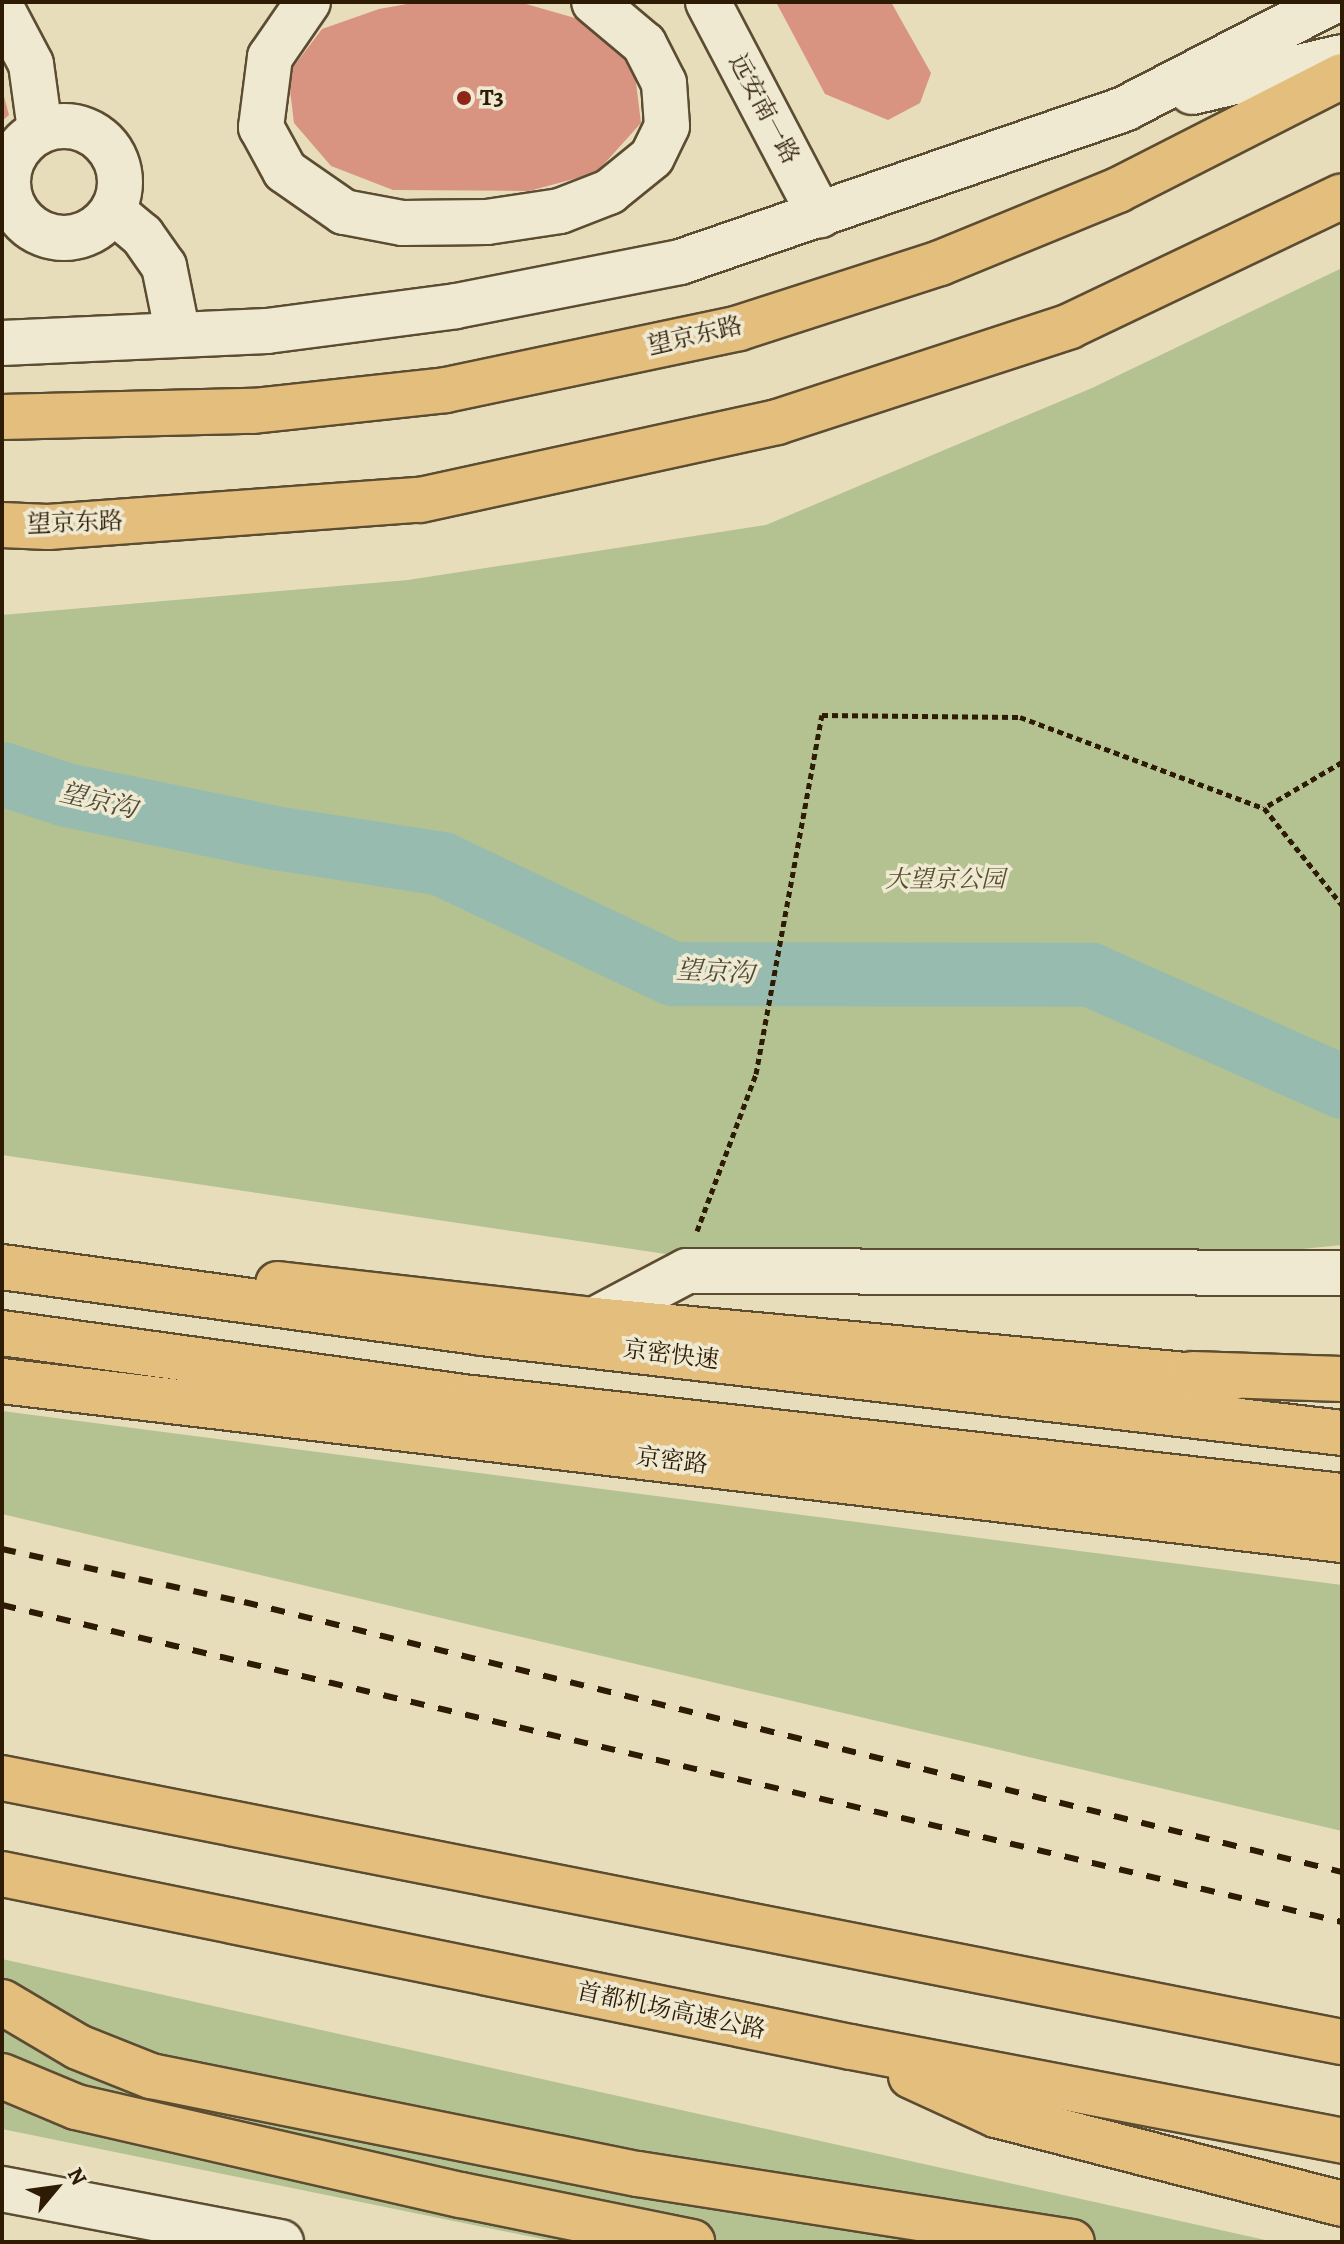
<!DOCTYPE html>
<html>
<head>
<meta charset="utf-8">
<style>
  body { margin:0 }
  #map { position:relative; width:1344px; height:2244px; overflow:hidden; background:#e7ddba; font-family:Alegreya,"Noto Serif SC",serif }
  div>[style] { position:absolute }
  .green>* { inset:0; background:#b4c191 }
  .river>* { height:64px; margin:-32px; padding:0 32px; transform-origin:32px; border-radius:32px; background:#97bcaf }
  .building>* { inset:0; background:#d99381 }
  .path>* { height:5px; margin-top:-2.5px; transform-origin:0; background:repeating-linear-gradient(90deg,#2e1b04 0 6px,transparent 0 10px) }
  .roads { filter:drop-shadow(2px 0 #5c4c32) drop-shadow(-2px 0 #5c4c32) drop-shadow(0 2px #5c4c32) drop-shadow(0 -2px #5c4c32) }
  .minor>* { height:44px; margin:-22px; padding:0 22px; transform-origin:22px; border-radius:22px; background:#efe9d2 }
  .minor>.ring { margin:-22px; padding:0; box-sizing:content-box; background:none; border:44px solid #efe9d2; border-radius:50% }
  .major>* { height:44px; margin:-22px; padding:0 22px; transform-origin:22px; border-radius:22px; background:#e4be7d }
  .highway>* { height:44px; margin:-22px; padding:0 22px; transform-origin:22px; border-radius:22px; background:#e4be7d }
  .rail>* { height:6px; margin-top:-3px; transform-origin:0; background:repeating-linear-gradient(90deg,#2e1b04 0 14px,transparent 0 28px) }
  .dots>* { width:22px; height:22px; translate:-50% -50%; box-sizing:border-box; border:4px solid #efe9d2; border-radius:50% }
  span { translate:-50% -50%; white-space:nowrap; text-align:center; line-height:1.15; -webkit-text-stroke:7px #efe9d2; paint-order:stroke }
  .poi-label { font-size:24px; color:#2e1b04; font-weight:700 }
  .left { translate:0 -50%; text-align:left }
  .street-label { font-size:24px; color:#2e1b04 }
  .park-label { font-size:24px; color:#564d2e; font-style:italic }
  .water-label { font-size:26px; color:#4e4b37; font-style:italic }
  .frame { position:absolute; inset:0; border:4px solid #2e1b04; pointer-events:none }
  .north { position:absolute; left:16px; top:2148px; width:80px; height:80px; -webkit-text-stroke:6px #efe9d2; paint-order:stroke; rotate:61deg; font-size:22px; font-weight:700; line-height:32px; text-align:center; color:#2e1b04 }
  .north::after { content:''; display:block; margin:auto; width:28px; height:36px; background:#2e1b04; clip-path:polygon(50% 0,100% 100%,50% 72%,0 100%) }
</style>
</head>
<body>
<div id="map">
  <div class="green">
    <i style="clip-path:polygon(1342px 268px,1342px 1245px,992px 1280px,713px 1261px,2px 1155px,2px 615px,408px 580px,766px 525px,1092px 388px)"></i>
    <i style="clip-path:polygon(2px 1411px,1342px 1585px,1342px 1831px,2px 1514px)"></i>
    <i style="clip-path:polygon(2px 1959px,1274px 2242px,557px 2242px,2px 2129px)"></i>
  </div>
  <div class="river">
    <i style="left:2px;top:774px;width:67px;rotate:18.2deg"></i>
    <i style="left:66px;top:795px;width:213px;rotate:11.6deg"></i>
    <i style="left:275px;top:838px;width:169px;rotate:8.8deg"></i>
    <i style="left:442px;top:864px;width:256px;rotate:25.5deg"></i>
    <i style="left:673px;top:974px;width:418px;rotate:0.1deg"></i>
    <i style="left:1091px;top:975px;width:275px;rotate:24deg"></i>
  </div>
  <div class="building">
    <i style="clip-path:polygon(418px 2px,519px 2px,582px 20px,634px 67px,641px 123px,596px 173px,529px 191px,393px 190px,331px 166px,294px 123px,288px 74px,322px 29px,379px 9px)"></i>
    <i style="clip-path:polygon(776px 2px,891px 2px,931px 73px,920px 103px,888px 120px,825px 94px)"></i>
    <i style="clip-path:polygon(2px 89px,9px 115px,2px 121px)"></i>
  </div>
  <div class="path">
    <i style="left:1342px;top:762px;width:91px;rotate:149.5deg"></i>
    <i style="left:1264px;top:808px;width:124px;rotate:51.2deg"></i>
    <i style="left:697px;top:1231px;width:168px;rotate:-69.4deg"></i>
    <i style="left:756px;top:1074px;width:365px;rotate:-79.6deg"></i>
    <i style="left:822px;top:715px;width:198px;rotate:0.6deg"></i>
    <i style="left:1020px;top:717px;width:260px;rotate:20.5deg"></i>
  </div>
  <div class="roads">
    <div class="minor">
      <i style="left:308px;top:2px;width:67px;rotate:124.6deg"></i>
      <i style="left:270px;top:57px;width:71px;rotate:97.3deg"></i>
      <i style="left:261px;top:127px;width:50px;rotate:61.4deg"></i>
      <i style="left:285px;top:171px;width:72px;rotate:34.8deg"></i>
      <i style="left:344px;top:212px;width:60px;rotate:10.6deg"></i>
      <i style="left:403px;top:223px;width:84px;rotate:-0.7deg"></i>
      <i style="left:487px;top:222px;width:74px;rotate:-8.6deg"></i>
      <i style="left:560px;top:211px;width:53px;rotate:-21.2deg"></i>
      <i style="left:609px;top:192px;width:55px;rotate:-39.1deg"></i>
      <i style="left:652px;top:157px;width:34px;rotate:-64deg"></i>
      <i style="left:667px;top:126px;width:43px;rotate:-94deg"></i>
      <i style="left:664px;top:83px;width:44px;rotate:-117.1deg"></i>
      <i style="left:644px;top:44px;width:65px;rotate:-140deg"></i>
      <i style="left:708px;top:2px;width:241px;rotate:62.3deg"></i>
      <i style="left:2px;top:9px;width:62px;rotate:62.2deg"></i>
      <i style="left:31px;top:64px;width:67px;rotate:82.2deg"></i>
      <i style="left:1192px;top:92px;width:154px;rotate:-13.1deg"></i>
      <i class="ring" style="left:8px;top:126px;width:68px;height:68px"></i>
      <i style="left:113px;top:211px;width:38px;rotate:40deg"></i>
      <i style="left:142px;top:235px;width:38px;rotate:55deg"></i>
      <i style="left:164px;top:266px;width:70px;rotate:78.5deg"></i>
      <i style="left:2px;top:343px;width:265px;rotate:-2.6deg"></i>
      <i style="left:267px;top:331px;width:191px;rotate:-7.5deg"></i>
      <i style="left:456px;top:306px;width:228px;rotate:-11.1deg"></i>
      <i style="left:680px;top:262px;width:472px;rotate:-19deg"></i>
      <i style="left:1126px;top:108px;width:231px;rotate:-27.3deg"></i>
      <i style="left:594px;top:1320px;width:105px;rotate:-27.8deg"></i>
      <i style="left:687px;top:1271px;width:655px;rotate:0.17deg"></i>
      <i style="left:2px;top:2189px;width:284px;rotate:10.8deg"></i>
    </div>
    <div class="major">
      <i style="left:2px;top:417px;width:251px;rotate:-1.4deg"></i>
      <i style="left:253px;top:411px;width:194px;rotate:-6.2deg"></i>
      <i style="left:446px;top:390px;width:299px;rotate:-11.9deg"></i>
      <i style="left:739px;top:328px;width:211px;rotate:-17.9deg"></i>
      <i style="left:940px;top:263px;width:192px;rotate:-22.3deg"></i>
      <i style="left:1118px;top:190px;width:251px;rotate:-27deg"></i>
      <i style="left:2px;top:525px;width:46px;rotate:2.5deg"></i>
      <i style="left:48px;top:527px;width:373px;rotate:-4.2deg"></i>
      <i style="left:420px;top:500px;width:365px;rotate:-12.3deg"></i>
      <i style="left:777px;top:422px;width:308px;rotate:-18.1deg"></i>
      <i style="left:1070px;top:326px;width:301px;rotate:-25.5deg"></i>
      <i style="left:278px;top:1284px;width:318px;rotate:6.5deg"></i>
      <i style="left:594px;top:1320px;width:638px;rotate:5.31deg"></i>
      <i style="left:2px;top:1381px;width:1349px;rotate:6.77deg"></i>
    </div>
    <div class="highway">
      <i style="left:2px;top:1267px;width:485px;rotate:7.8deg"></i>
      <i style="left:482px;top:1333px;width:866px;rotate:6.63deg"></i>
      <i style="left:2px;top:1333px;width:474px;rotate:7.9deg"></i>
      <i style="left:472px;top:1398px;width:876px;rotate:6.43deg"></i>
      <i style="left:1192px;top:1374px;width:150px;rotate:1.9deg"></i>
      <i style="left:2px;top:1778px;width:1366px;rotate:11.15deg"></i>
      <i style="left:2px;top:1874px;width:866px;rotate:11.52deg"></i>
      <i style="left:851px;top:2047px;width:500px;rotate:10.8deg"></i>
      <i style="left:2px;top:2002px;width:88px;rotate:30.6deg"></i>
      <i style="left:78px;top:2047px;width:79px;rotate:21.7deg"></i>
      <i style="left:151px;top:2076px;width:497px;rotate:11.4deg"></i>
      <i style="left:638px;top:2174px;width:439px;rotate:8.9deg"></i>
      <i style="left:2px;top:2076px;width:80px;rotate:22.7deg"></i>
      <i style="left:76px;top:2107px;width:395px;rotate:12.9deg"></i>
      <i style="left:461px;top:2195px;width:236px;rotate:11.5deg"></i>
      <i style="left:911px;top:2076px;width:94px;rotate:24.6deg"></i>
      <i style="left:996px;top:2115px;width:357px;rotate:14.4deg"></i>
    </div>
  </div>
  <div class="rail">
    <i style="left:2px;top:1549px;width:248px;rotate:12.4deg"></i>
    <i style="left:244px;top:1602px;width:1131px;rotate:13.82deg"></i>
    <i style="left:2px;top:1605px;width:1377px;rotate:13.31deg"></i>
  </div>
  <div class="dots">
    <i style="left:464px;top:98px;background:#8f2418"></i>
  </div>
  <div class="poi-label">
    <span class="left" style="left:480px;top:98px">T3</span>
  </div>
  <div class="street-label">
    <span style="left:764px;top:109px;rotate:62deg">远安南一路</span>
    <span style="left:695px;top:336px;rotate:-13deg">望京东路</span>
    <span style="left:75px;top:523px;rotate:-2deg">望京东路</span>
    <span style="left:671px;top:1355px;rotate:7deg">京密快速</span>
    <span style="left:672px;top:1461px;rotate:7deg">京密路</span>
    <span style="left:671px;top:2011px;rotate:12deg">首都机场高速公路</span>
  </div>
  <div class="park-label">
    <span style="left:945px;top:880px">大望京公园</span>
  </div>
  <div class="water-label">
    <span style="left:98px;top:801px;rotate:13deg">望京沟</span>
    <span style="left:715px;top:972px;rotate:3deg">望京沟</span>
  </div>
  <div class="frame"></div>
  <div class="north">N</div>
</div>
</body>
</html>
